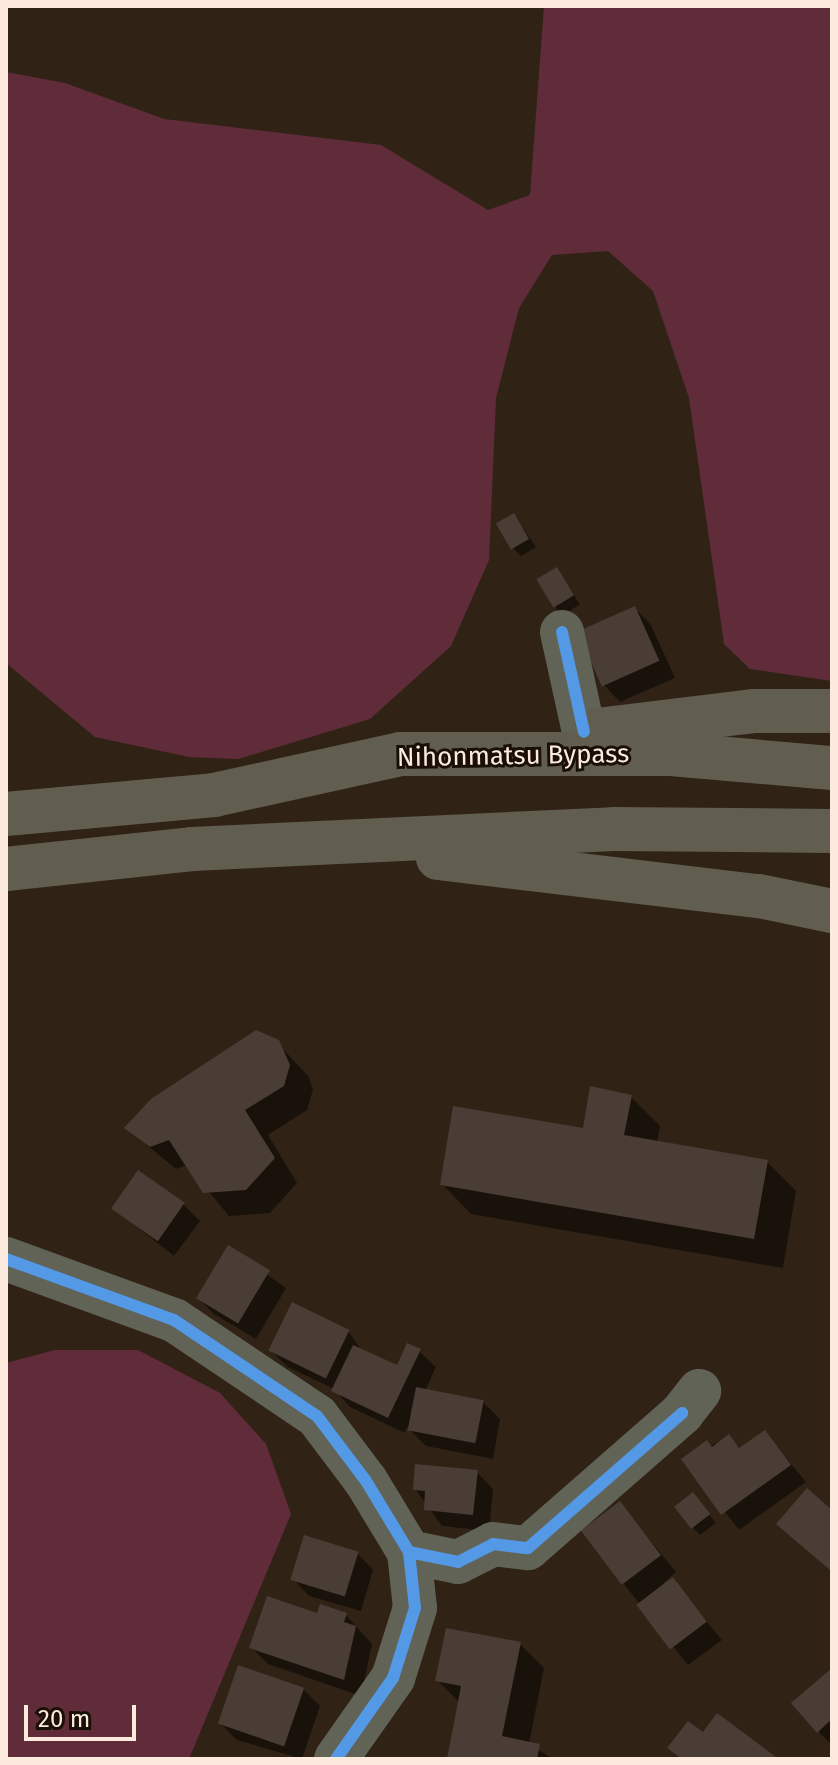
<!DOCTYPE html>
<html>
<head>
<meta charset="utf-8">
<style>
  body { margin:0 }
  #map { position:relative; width:838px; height:1765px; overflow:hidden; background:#302316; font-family:"Fira Sans",sans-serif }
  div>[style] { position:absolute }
  .green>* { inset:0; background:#602c3a }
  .shadow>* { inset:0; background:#0007; transform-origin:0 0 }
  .building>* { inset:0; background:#493d35; transform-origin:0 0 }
  .minor>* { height:44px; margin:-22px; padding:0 22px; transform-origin:22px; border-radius:22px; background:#616357 }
  .highway>* { height:44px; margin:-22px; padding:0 22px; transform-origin:22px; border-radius:22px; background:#615e4f }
  .cycleway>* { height:12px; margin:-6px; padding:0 6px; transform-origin:6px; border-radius:6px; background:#5399e6 }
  span { translate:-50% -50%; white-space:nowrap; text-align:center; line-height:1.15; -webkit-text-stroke:6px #1a0f06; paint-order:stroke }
  .street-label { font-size:26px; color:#fbeadd }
  .frame { position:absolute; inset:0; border:8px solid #fbeadd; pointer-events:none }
  .scale { position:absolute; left:24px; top:1705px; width:112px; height:36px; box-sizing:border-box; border:4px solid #fbeadd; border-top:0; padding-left:10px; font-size:24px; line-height:28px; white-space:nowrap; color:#fbeadd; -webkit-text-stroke:6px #1a0f06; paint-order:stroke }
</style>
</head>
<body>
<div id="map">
  <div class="green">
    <i style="clip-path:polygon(544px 6px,832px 6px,832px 681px,750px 669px,724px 644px,689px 398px,653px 291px,608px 251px,552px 255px,519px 308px,496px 398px,489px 560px,451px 646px,370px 719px,238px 759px,189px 757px,95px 737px,6px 663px,6px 72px,65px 83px,164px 119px,381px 145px,488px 210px,530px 195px)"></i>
    <i style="clip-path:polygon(55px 1350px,138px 1350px,220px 1393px,266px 1444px,291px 1514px,189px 1759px,6px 1759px,6px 1363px)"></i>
  </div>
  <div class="shadow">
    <i style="clip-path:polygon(514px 515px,536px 547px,521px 556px,513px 548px)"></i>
    <i style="left:557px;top:569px;width:42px;height:22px;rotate:57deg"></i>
    <i style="clip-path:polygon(635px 608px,651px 625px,675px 678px,620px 702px,604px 685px)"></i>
    <i style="clip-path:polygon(249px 1035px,272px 1037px,309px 1077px,313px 1090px,307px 1110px,268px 1135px,297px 1183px,270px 1213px,229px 1216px,187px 1165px,176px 1169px,126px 1128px,139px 1112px)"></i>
    <i style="clip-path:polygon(631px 1097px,660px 1126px,657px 1143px,767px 1162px,796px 1191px,783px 1268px,471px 1214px,442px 1184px,585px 1130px)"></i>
    <i style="clip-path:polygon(183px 1204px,200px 1221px,174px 1256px,113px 1208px)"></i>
    <i style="clip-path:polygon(228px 1247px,286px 1288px,256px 1339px,214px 1314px,198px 1298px)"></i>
    <i style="clip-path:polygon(348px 1331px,362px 1351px,398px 1368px,419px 1351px,436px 1367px,425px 1391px,483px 1402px,500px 1419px,493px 1459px,426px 1446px,407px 1427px,405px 1433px,350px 1407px,334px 1389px,288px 1367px,271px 1351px)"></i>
    <i style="clip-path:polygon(764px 1432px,806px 1482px,739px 1530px,684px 1459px,729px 1437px,741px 1449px)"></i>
    <i style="clip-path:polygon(477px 1472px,493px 1489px,489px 1531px,442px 1526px,415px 1489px)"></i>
    <i style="clip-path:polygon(807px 1491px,832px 1512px,832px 1572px,779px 1524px)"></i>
    <i style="clip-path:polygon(700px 1503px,716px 1523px,700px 1535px,692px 1527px)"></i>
    <i style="clip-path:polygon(620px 1504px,676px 1572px,646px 1599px,672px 1580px,722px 1640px,688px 1665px,623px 1583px)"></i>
    <i style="clip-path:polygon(357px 1553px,373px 1570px,361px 1611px,309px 1596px,293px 1579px)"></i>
    <i style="clip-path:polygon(319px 1615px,346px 1615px,372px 1644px,361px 1696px,268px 1664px,251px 1647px)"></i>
    <i style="clip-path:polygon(520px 1644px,544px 1668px,529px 1744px,553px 1759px,449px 1759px,460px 1703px,437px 1680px)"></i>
    <i style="clip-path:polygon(832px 1671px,832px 1745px,818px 1731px)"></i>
    <i style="clip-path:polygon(303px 1689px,320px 1706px,302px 1759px,237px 1740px,220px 1723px)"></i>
  </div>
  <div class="building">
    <i style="left:514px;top:513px;width:30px;height:21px;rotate:60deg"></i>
    <i style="left:557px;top:567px;width:33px;height:24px;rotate:59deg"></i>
    <i style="left:635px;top:606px;width:60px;height:63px;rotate:66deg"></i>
    <i style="clip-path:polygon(256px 1030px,279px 1040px,290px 1065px,284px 1086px,245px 1110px,275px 1158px,246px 1190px,203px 1193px,169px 1140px,150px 1147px,124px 1128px,151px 1099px)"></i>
    <i style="clip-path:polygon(590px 1086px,632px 1095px,624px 1135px,768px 1160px,754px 1239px,440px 1185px,453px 1106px,583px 1128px)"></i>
    <i style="left:138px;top:1170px;width:57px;height:47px;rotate:35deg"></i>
    <i style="left:228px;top:1245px;width:49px;height:62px;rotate:31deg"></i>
    <i style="left:292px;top:1302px;width:64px;height:54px;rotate:26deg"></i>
    <i style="clip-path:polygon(407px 1343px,421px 1349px,388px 1418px,331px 1391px,353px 1345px,397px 1365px)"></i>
    <i style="left:416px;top:1387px;width:69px;height:44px;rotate:11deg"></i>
    <i style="clip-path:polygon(765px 1430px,791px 1465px,721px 1515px,681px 1459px,707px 1440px,712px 1447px,729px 1434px,739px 1448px)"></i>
    <i style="clip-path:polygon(415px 1464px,478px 1470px,473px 1515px,424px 1510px,425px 1491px,413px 1490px)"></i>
    <i style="clip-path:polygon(807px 1488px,832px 1510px,830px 1570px,776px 1524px)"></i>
    <i style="left:693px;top:1492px;width:28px;height:24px;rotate:52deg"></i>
    <i style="left:620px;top:1501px;width:68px;height:49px;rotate:53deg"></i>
    <i style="left:304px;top:1535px;width:57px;height:47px;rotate:17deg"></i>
    <i style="left:673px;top:1577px;width:56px;height:46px;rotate:53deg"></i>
    <i style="clip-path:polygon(267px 1596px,317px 1613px,320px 1604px,347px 1613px,344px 1622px,356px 1626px,344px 1680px,249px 1648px)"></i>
    <i style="clip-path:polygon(446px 1628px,521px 1642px,502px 1736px,540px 1744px,537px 1759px,447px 1759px,461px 1686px,435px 1681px)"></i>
    <i style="left:238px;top:1665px;width:70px;height:62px;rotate:19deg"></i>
    <i style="clip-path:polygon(832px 1668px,832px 1719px,817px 1733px,791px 1703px)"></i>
    <i style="clip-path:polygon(717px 1713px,776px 1757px,774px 1759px,682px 1759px,667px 1748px,688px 1721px,703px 1732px)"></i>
  </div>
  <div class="minor">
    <i style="left:562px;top:632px;width:102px;rotate:77.6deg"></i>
    <i style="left:6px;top:1259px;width:179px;rotate:20deg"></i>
    <i style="left:174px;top:1320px;width:172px;rotate:33.9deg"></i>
    <i style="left:317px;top:1416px;width:81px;rotate:53deg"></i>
    <i style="left:366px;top:1481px;width:83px;rotate:58.8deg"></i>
    <i style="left:409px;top:1552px;width:56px;rotate:83.9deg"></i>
    <i style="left:415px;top:1608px;width:73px;rotate:107.4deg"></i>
    <i style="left:393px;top:1678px;width:99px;rotate:125.1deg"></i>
    <i style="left:409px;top:1552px;width:50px;rotate:11.5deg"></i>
    <i style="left:458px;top:1562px;width:39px;rotate:-27deg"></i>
    <i style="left:493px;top:1544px;width:35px;rotate:7deg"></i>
    <i style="left:528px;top:1548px;width:205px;rotate:-41.2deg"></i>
    <i style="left:682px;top:1413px;width:28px;rotate:-52deg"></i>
  </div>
  <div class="highway">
    <i style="left:597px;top:730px;width:157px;rotate:-6.9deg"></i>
    <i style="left:753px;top:711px;width:79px"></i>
    <i style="left:6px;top:814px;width:209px;rotate:-5.2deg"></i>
    <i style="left:214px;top:795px;width:190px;rotate:-12.4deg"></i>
    <i style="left:400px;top:754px;width:271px"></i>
    <i style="left:671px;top:754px;width:162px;rotate:5deg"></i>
    <i style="left:438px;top:858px;width:323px;rotate:6.8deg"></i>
    <i style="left:759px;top:896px;width:75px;rotate:11.6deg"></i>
    <i style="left:6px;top:869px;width:187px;rotate:-6.1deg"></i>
    <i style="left:192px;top:849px;width:422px;rotate:-2.7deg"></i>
    <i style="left:614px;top:829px;width:218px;rotate:0.5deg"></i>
  </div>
  <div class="cycleway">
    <i style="left:562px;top:632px;width:102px;rotate:77.6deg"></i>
    <i style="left:6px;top:1259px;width:179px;rotate:20deg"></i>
    <i style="left:174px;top:1320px;width:172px;rotate:33.9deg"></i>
    <i style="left:317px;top:1416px;width:81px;rotate:53deg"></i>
    <i style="left:366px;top:1481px;width:83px;rotate:58.8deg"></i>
    <i style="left:409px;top:1552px;width:56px;rotate:83.9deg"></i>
    <i style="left:415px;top:1608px;width:73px;rotate:107.4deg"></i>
    <i style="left:393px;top:1678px;width:99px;rotate:125.1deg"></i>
    <i style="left:409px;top:1552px;width:50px;rotate:11.5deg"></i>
    <i style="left:458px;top:1562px;width:39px;rotate:-27deg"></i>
    <i style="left:493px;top:1544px;width:35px;rotate:7deg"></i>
    <i style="left:528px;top:1548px;width:205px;rotate:-41.2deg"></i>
  </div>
  <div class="street-label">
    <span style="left:513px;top:756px;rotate:-1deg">Nihonmatsu Bypass</span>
  </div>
  <div class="frame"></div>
  <div class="scale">20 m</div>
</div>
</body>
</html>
